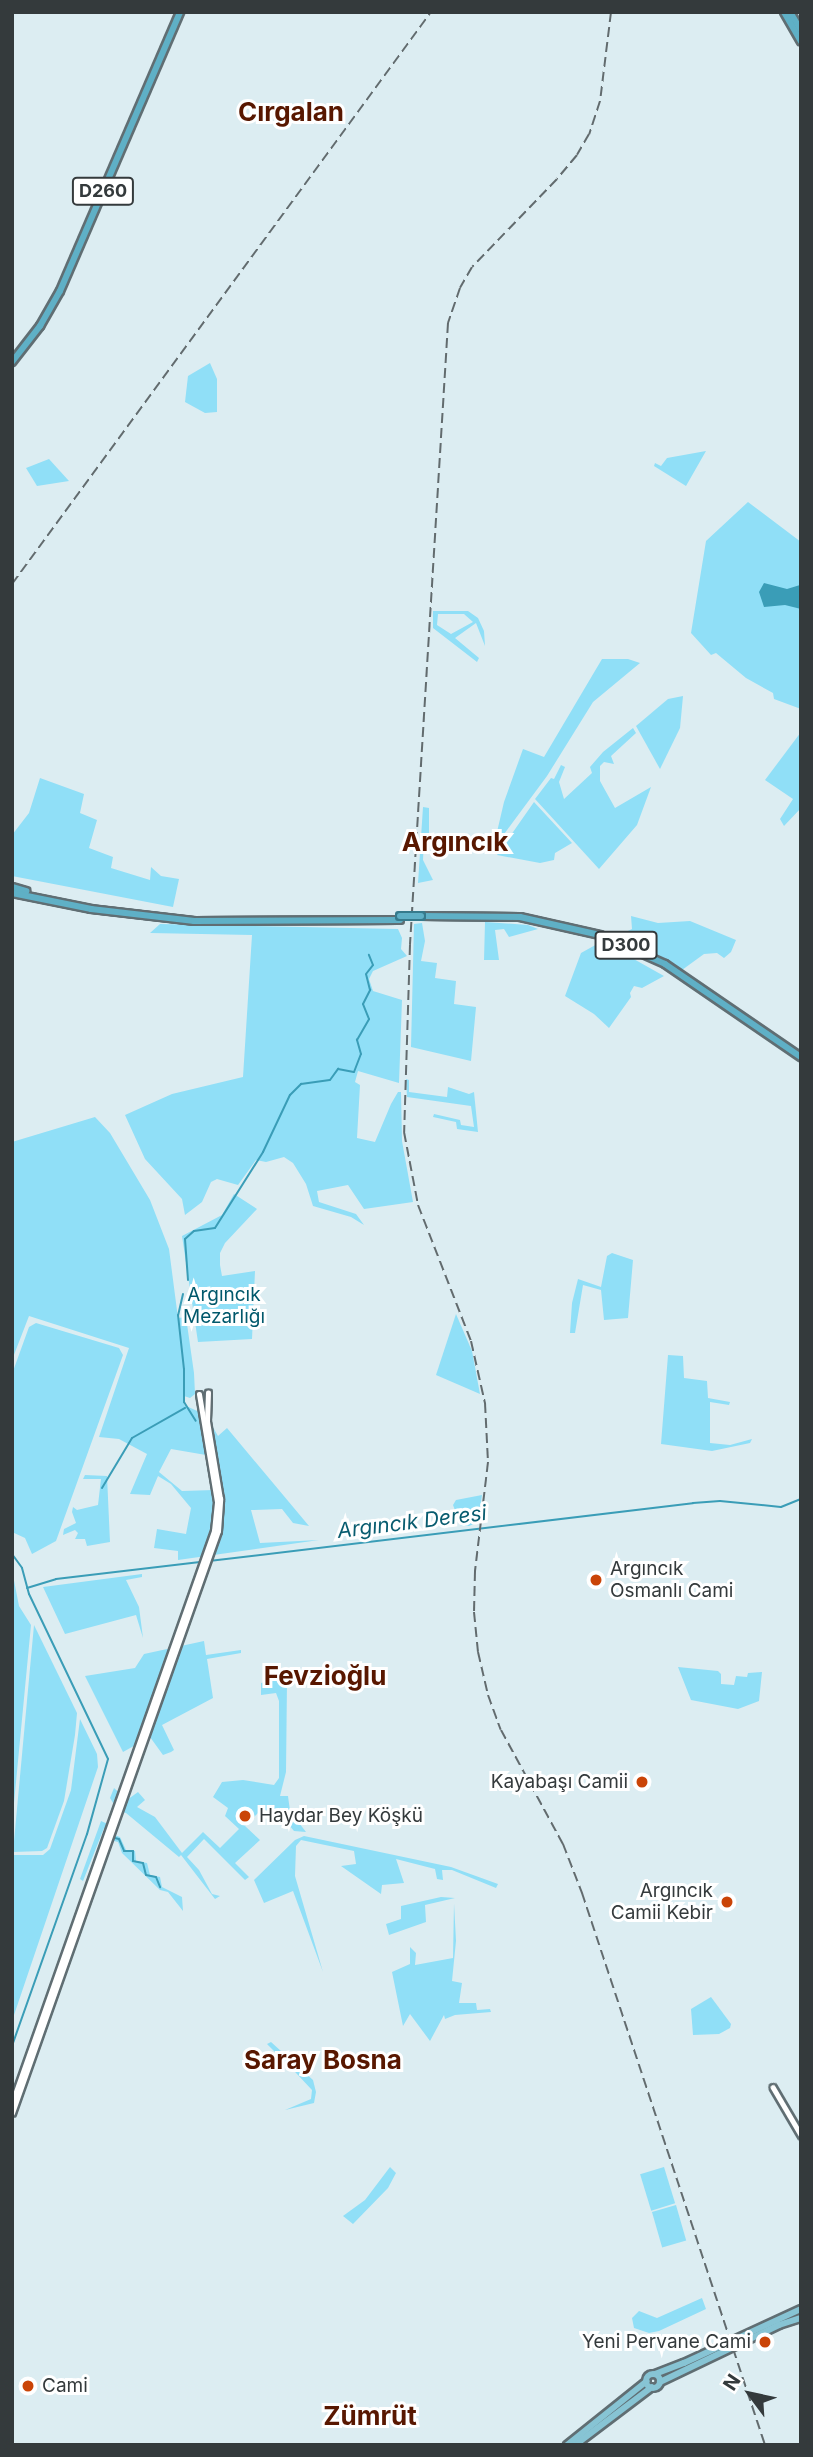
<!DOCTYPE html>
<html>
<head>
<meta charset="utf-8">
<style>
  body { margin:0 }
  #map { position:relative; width:813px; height:2457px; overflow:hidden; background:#dcedf2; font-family:Inter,sans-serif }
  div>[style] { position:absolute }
  .green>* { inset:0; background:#90dff7; transform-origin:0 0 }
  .water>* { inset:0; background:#3a9db7 }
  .stream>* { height:2px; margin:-1px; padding:0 1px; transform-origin:1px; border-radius:1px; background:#3a9db7 }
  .roads { filter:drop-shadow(2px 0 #606e73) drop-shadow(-2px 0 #606e73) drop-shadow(0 2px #606e73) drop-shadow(0 -2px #606e73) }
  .secondary>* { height:4.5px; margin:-2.25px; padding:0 2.25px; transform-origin:2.25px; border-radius:2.25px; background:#fff }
  .primary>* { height:6px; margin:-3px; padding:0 3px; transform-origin:3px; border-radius:3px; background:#87c4d4 }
  .primary>.ring { margin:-3px; padding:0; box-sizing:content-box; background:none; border:6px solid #87c4d4; border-radius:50% }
  .trunk>* { height:6px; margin:-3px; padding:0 3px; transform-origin:3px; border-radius:3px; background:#5fb0c6 }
  .rail>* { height:2px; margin-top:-1px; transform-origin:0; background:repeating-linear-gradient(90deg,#626b6e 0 10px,transparent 0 15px) }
  .bridges { filter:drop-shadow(2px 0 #367a8c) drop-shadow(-2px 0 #367a8c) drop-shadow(0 2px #367a8c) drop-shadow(0 -2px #367a8c) }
  .trunk-bridge>* { height:6px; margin:-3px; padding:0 3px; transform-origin:3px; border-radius:3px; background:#5fb0c6 }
  .dots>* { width:19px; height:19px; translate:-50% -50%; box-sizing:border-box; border:4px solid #fff; border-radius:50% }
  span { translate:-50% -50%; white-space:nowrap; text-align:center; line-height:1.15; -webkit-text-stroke:6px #fff; paint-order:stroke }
  .shield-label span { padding:2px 5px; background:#fff; border:2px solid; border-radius:5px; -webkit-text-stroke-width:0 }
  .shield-label { font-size:18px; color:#343a3c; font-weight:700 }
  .park-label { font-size:19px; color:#01586b }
  .poi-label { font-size:19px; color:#343a3c }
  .left { translate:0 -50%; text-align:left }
  .right { translate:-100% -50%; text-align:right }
  .water-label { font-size:21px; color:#085c6f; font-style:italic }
  .district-label { font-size:26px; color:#581700; font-weight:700 }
  .frame { position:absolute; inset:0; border:14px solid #343a3c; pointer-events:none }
  .north { position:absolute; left:715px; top:2359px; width:70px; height:70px; -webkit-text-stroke:5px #fff; paint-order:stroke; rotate:303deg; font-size:19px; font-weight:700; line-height:28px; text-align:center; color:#343a3c }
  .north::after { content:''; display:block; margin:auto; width:24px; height:32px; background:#343a3c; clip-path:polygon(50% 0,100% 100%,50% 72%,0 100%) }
</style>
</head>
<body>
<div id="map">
  <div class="green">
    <i style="clip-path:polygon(210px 363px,217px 379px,217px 412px,205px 413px,185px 402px,188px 376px)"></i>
    <i style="clip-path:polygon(706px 451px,686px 486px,654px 466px,655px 463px,661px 466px,667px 458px)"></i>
    <i style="clip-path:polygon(49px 459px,69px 481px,37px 486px,26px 468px)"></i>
    <i style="clip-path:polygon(748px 502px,801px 542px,801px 709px,774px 699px,773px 693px,746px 678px,716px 653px,711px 655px,691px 633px,706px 541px)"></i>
    <i style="clip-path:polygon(evenodd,433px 611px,468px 611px,478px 618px,484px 631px,485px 646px,476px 623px,455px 638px,479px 658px,477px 662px,433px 628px,433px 611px,438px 614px,464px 614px,473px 622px,451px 634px,437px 625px,438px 614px)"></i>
    <i style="clip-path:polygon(628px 659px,640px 663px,593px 702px,547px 776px,493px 849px,504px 802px,523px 749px,544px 757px,602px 659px)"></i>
    <i style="clip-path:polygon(683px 696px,680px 728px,660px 769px,636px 726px,668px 699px)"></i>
    <i style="clip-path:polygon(633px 728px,636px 733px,611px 756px,614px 764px,604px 762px,600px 766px,600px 781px,615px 808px,651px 787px,637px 825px,599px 869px,535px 799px,551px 778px,554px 779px,561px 765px,565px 767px,559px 782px,564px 799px,592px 773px,590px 767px,603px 752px)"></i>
    <i style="clip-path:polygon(801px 732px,801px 808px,784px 826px,780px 819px,793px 799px,765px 780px)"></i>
    <i style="clip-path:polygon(40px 778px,84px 794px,80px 813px,97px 820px,89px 848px,113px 857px,111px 868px,150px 880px,151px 867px,161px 876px,179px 879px,173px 907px,12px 876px,12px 835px,29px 813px)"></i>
    <i style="clip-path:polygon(534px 802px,572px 843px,555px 853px,554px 860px,540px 863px,497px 855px)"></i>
    <i style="clip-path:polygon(423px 807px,429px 808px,429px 834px,424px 839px,423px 860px,433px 880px,418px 883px)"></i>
    <i style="clip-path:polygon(631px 916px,658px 923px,690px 921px,736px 940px,731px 952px,724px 958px,717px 953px,704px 954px,682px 970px,615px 937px,632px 929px)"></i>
    <i style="clip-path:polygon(485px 922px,528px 925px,538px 929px,509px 937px,504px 929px,495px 930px,499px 960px,484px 960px)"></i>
    <i style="clip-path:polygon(422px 923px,425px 941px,421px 961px,437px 963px,435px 978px,456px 981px,454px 1004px,476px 1007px,471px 1061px,411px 1047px,414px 924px)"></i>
    <i style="clip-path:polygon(160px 924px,398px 929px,402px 938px,401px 949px,407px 956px,373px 971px,369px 979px,373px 991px,402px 1000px,399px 1083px,358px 1071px,355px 1082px,360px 1085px,357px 1138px,375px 1142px,391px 1104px,398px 1092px,401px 1092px,402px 1141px,413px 1202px,364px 1209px,348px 1185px,317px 1191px,319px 1202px,356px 1214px,364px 1225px,351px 1217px,313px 1206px,306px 1184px,293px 1163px,284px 1157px,266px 1162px,256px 1160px,238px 1185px,217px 1179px,211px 1182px,202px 1202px,185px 1215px,182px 1199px,145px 1159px,125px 1115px,172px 1094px,243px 1077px,252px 935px,150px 933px)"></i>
    <i style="clip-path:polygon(599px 943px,623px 953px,664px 976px,642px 988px,634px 986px,630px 993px,631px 997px,609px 1028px,594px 1014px,565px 996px,581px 953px)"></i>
    <i style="clip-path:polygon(406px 1079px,409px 1080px,409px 1092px,447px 1097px,448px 1087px,469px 1094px,474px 1092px,478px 1132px,457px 1129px,456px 1122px,433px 1117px,434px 1114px,460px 1120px,461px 1125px,474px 1127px,471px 1106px,407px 1097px)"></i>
    <i style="clip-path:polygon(evenodd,95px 1117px,110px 1133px,150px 1200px,169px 1249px,178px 1318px,186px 1317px,194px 1373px,195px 1394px,190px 1398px,184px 1396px,184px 1405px,206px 1415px,218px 1436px,227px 1428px,309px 1526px,293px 1523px,282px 1509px,251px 1510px,260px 1543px,319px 1540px,178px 1560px,178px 1551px,154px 1548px,157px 1529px,186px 1534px,191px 1508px,171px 1484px,158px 1476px,150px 1495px,130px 1494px,147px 1454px,119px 1439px,99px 1437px,129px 1348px,29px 1316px,12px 1360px,12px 1142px,95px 1117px,171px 1449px,206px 1455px,214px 1490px,182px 1491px,159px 1472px,171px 1449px)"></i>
    <i style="clip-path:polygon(234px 1194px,257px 1209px,225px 1243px,220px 1253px,220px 1265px,222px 1276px,255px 1271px,252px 1339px,198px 1342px,182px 1236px,222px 1215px)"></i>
    <i style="clip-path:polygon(612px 1253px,633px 1260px,628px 1318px,604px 1320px,601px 1290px,583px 1285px,575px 1333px,570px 1333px,572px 1303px,578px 1279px,601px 1287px,607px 1256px)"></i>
    <i style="clip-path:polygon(456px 1314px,472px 1351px,480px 1394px,436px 1375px)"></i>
    <i style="clip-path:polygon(36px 1323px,119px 1348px,123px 1355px,56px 1541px,32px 1554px,25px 1538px,12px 1532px,12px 1374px,29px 1327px)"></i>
    <i style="clip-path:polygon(668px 1355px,683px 1356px,684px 1378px,707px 1381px,708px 1398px,730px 1402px,729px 1405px,710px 1402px,710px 1443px,730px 1445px,752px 1439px,750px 1443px,712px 1451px,661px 1444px)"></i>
    <i style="clip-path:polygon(85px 1475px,107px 1476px,110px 1542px,87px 1546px,85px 1539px,75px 1539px,78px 1533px,75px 1530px,63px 1535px,64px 1529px,76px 1523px,72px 1512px,73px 1507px,77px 1510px,98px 1505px,101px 1479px,83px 1479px)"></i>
    <i style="clip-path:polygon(482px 1495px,478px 1522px,469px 1526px,461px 1526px,453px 1505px,456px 1500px)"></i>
    <i style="clip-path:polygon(12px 1570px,19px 1606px,31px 1625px,12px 1824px)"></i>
    <i style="clip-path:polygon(142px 1574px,142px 1577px,126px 1580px,139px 1607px,143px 1638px,136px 1615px,65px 1634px,43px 1587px)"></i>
    <i style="clip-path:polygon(34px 1625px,77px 1713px,75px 1735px,64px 1801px,47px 1848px,42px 1851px,13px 1852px)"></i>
    <i style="clip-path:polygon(204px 1641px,206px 1655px,241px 1650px,241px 1653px,207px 1659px,213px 1698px,162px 1725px,174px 1750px,171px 1752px,163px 1755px,150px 1737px,123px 1752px,85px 1676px,135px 1668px,144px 1654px)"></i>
    <i style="clip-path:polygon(678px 1667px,718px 1671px,721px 1674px,721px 1684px,734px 1685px,736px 1676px,747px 1677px,748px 1673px,762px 1672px,759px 1701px,738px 1709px,691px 1700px)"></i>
    <i style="clip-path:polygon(279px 1679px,287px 1682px,286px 1772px,280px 1796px,288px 1796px,290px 1811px,306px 1832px,294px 1831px,284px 1819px,264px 1809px,258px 1813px,245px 1826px,260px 1840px,235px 1863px,249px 1877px,245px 1880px,204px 1839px,187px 1857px,199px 1870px,212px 1894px,220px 1896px,215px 1899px,181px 1855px,179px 1857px,126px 1813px,118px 1811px,110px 1798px,114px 1788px,127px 1800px,138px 1792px,145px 1800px,137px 1807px,155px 1817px,182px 1853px,203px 1832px,220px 1848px,239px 1829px,225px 1816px,228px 1808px,213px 1797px,222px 1782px,243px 1780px,274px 1785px,279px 1778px,279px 1701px,276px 1693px,261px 1695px,261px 1683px)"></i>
    <i style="clip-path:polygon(80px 1719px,97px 1754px,98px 1767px,12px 2021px,12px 1855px,43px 1855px,50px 1849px,71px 1790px)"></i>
    <i style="clip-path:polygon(101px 1821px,110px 1825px,112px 1834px,120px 1837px,126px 1850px,135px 1851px,136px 1861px,147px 1863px,150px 1875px,160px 1877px,162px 1887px,182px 1897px,183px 1911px,168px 1892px,160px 1890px,122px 1853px,118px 1842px,110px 1840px,104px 1828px,83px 1881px,80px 1879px)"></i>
    <i style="clip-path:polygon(304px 1836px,451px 1867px,498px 1884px,496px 1888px,452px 1870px,442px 1870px,443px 1880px,437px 1879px,435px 1869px,396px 1859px,404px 1883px,382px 1885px,381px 1894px,341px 1866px,356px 1864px,354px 1851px,301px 1840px,296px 1846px,295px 1876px,323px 1972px,293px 1891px,264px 1903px,254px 1880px,295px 1840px)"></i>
    <i style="clip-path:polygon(441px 1897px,455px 1898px,425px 1905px,426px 1922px,389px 1935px,386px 1924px,401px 1919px,401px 1906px)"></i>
    <i style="clip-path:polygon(454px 1903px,456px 1941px,452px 1981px,462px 1983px,459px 2003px,476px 2003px,477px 2010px,490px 2009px,491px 2012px,455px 2015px,445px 2019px,444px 2015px,430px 2041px,410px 2014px,403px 2026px,392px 1972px,410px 1964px,410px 1947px,416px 1953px,415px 1965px,453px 1958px)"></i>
    <i style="clip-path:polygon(711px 1997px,731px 2024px,730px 2028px,719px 2034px,693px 2035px,691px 2009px)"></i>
    <i style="clip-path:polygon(271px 2042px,313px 2080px,316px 2092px,314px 2103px,285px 2110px,311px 2099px,312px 2090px,281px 2057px,264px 2071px,261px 2067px,277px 2054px,267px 2044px)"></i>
    <i style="clip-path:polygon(390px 2167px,396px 2173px,388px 2188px,353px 2224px,343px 2216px,365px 2200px)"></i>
    <i style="left:664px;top:2167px;width:38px;height:25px;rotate:73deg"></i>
    <i style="left:676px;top:2205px;width:37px;height:25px;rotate:74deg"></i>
    <i style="clip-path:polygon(702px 2298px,706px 2309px,659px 2331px,649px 2333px,634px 2328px,632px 2318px,639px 2311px,657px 2318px)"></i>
  </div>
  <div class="water">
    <i style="clip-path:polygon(764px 583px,787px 589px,800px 585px,801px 609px,785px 605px,764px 607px,759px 592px)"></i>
  </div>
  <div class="stream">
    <i style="left:188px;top:1280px;width:41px;rotate:-94.2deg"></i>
    <i style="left:185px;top:1239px;width:12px;rotate:-42deg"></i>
    <i style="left:194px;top:1231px;width:21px;rotate:-8deg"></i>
    <i style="left:215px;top:1228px;width:90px;rotate:-57.7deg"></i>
    <i style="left:263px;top:1152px;width:63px;rotate:-64.7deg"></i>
    <i style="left:290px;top:1095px;width:16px;rotate:-45deg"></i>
    <i style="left:301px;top:1084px;width:29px;rotate:-8deg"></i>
    <i style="left:330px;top:1080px;width:14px;rotate:-54deg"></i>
    <i style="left:338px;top:1069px;width:16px;rotate:11deg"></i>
    <i style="left:354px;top:1072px;width:19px;rotate:-69deg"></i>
    <i style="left:361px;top:1054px;width:15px;rotate:-106deg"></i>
    <i style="left:357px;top:1040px;width:24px;rotate:-60deg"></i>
    <i style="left:369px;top:1019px;width:16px;rotate:-112deg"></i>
    <i style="left:363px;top:1004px;width:16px;rotate:-63deg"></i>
    <i style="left:370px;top:990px;width:16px;rotate:-104deg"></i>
    <i style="left:366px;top:974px;width:11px;rotate:-52deg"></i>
    <i style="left:373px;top:965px;width:11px;rotate:-112deg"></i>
    <i style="left:183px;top:1294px;width:22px;rotate:103deg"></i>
    <i style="left:178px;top:1315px;width:54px;rotate:83.7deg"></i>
    <i style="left:184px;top:1369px;width:33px;rotate:90deg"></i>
    <i style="left:184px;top:1402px;width:22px;rotate:58deg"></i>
    <i style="left:102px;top:1488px;width:58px;rotate:-59deg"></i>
    <i style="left:132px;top:1438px;width:61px;rotate:-29.5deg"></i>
    <i style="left:12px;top:1554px;width:17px;rotate:54deg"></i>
    <i style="left:22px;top:1568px;width:27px;rotate:75deg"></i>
    <i style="left:29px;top:1594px;width:183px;rotate:64.4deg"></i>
    <i style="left:108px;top:1759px;width:78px;rotate:105.6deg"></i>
    <i style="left:87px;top:1834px;width:225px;rotate:109.5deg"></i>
    <i style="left:209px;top:1561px;width:487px;rotate:-6.8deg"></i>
    <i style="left:693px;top:1503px;width:27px;rotate:-4deg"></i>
    <i style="left:720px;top:1501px;width:61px;rotate:5.6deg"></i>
    <i style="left:781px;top:1507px;width:22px;rotate:-22deg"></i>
    <i style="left:27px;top:1588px;width:30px;rotate:-17deg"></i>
    <i style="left:56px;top:1579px;width:145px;rotate:-6.7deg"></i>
    <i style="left:111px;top:1837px;width:8px;rotate:14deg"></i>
    <i style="left:119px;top:1839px;width:13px;rotate:67deg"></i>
    <i style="left:124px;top:1851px;width:9px"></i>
    <i style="left:133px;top:1851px;width:10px;rotate:90deg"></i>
    <i style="left:133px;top:1861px;width:10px;rotate:11deg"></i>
    <i style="left:143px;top:1863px;width:12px;rotate:76deg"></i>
    <i style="left:146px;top:1875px;width:10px;rotate:11deg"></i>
    <i style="left:156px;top:1877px;width:11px;rotate:68deg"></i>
  </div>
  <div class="roads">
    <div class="secondary">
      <i style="left:773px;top:2087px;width:56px;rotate:59.7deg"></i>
      <i style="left:12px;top:2103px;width:607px;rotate:-70.55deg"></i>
      <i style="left:214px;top:1531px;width:29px;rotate:-84deg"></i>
      <i style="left:217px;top:1502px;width:109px;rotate:-99.5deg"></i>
      <i style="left:12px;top:2113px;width:617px;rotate:-70.51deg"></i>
      <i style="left:218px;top:1531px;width:32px;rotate:-86deg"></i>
      <i style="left:220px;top:1499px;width:79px;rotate:-99.5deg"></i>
      <i style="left:207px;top:1421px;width:28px;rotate:-88deg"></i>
    </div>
    <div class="primary">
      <i style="left:655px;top:2374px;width:31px;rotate:-21deg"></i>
      <i style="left:684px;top:2363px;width:129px;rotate:-24.8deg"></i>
      <i class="ring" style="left:646px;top:2374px;width:8px;height:8px"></i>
      <i style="left:660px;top:2382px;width:132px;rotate:-25.6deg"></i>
      <i style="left:779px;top:2325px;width:23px;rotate:-18deg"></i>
      <i style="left:567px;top:2445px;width:102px;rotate:-38.7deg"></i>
      <i style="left:575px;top:2445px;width:96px;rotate:-37deg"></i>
    </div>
    <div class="trunk">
      <i style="left:784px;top:12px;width:34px;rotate:60deg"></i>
      <i style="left:790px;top:12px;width:21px;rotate:59deg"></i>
      <i style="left:12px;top:362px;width:46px;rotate:-52.1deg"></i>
      <i style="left:40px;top:326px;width:40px;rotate:-60.3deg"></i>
      <i style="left:60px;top:291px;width:304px;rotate:-66.7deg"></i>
      <i style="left:12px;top:887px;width:15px;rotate:16deg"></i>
      <i style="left:12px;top:893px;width:81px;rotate:11.4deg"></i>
      <i style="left:91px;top:909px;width:104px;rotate:6.6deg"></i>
      <i style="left:194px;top:921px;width:206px;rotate:-0.3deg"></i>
      <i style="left:421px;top:916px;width:99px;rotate:0.6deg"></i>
      <i style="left:520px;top:917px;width:82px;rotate:12.7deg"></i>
      <i style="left:600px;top:935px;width:71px;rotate:24deg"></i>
      <i style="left:665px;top:964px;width:165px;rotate:34.4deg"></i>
    </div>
  </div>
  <div class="rail">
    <i style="left:611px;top:12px;width:90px;rotate:97deg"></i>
    <i style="left:600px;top:101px;width:35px;rotate:108deg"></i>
    <i style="left:589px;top:134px;width:24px;rotate:120deg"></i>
    <i style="left:577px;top:155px;width:31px;rotate:130deg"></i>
    <i style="left:557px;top:179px;width:122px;rotate:134deg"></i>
    <i style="left:472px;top:267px;width:24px;rotate:120deg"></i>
    <i style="left:460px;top:288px;width:37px;rotate:109deg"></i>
    <i style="left:448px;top:323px;width:623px;rotate:93.5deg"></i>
    <i style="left:410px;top:945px;width:187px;rotate:91.8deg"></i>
    <i style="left:404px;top:1132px;width:74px;rotate:79.1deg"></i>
    <i style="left:418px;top:1205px;width:146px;rotate:68.7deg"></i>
    <i style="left:471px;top:1341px;width:64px;rotate:77.3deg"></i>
    <i style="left:485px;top:1403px;width:59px;rotate:87.1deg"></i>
    <i style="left:488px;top:1462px;width:110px;rotate:96.8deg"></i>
    <i style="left:475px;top:1571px;width:41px;rotate:91.4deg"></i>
    <i style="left:474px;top:1612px;width:40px;rotate:84.3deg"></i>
    <i style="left:478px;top:1652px;width:44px;rotate:76.9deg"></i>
    <i style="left:488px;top:1695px;width:37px;rotate:70deg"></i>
    <i style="left:501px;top:1730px;width:130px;rotate:61.5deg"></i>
    <i style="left:563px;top:1844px;width:53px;rotate:68.8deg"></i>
    <i style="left:582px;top:1893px;width:582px;rotate:71.66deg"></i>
    <i style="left:12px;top:584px;width:709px;rotate:-53.78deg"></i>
  </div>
  <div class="bridges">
    <div class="trunk-bridge">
      <i style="left:400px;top:916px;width:21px"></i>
    </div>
  </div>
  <div class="dots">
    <i style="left:596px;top:1580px;background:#ca4407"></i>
    <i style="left:642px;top:1782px;background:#ca4407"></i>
    <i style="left:245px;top:1816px;background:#ca4407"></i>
    <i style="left:727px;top:1902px;background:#ca4407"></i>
    <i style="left:765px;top:2342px;background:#ca4407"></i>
    <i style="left:28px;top:2386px;background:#ca4407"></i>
  </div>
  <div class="shield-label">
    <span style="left:103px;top:191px">D260</span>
    <span style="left:626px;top:945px">D300</span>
  </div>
  <div class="park-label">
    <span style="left:224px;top:1306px">Argıncık<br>Mezarlığı</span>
  </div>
  <div class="poi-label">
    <span class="left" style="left:610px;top:1580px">Argıncık<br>Osmanlı Cami</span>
    <span class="right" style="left:628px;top:1782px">Kayabaşı Camii</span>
    <span class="left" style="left:259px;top:1816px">Haydar Bey Köşkü</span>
    <span class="right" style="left:713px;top:1902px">Argıncık<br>Camii Kebir</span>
    <span class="right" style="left:751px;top:2342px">Yeni Pervane Cami</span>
    <span class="left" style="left:42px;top:2386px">Cami</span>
  </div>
  <div class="water-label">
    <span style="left:412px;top:1522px;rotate:-7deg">Argıncık Deresi</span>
  </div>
  <div class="district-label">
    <span style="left:291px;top:112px">Cırgalan</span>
    <span style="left:455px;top:842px">Argıncık</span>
    <span style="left:325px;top:1676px">Fevzioğlu</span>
    <span style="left:323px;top:2060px">Saray Bosna</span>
    <span style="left:370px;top:2416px">Zümrüt</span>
  </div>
  <div class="frame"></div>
  <div class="north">N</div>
</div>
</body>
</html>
